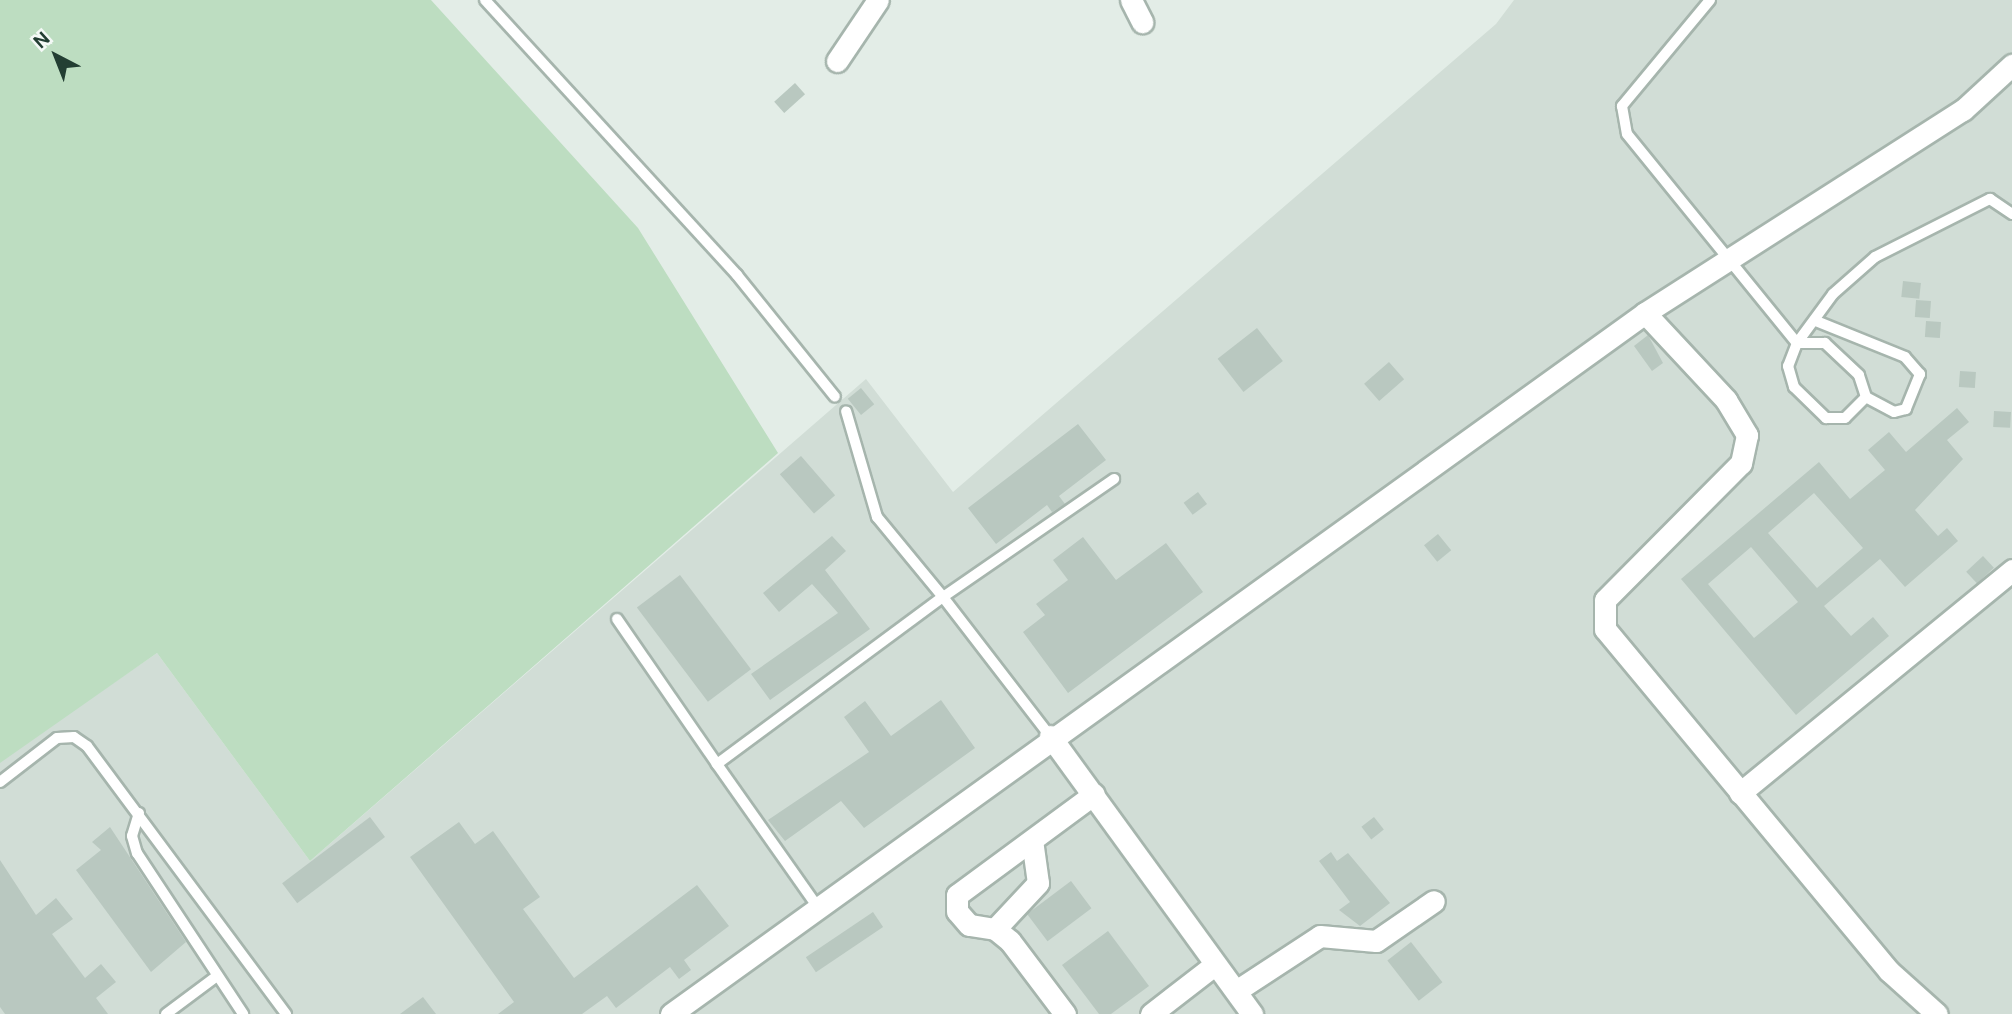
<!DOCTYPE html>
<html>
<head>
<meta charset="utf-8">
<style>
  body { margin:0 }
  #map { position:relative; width:2012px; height:1014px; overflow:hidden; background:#e3ede7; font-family:"DM Sans",sans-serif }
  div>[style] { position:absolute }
  .built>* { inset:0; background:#d1ddd6 }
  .green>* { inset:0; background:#bdddc1 }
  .building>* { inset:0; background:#b9c8c0; transform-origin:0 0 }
  .roads { filter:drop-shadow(2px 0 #a6b5ad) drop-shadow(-2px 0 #a6b5ad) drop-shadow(0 2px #a6b5ad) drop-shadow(0 -2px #a6b5ad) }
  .service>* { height:10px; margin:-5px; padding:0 5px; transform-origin:5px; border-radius:5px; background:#fff }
  .minor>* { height:21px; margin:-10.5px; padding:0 10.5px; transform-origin:10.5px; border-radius:10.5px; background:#fff }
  span { translate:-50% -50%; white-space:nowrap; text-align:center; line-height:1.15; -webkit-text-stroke:7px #f4f9f6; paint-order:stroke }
  .north { position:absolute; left:21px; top:21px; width:70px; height:70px; -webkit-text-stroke:5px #f4f9f6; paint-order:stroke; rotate:318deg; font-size:19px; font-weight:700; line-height:28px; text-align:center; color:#233e33 }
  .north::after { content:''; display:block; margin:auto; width:24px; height:32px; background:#233e33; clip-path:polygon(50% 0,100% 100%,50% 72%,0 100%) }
</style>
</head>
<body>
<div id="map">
  <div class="built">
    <i style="clip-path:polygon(1514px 0,2012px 0,2012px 1014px,0 1014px,0 761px,157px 653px,310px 861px,866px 379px,953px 492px,1496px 24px)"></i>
  </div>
  <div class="green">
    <i style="clip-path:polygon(0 0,431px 0,638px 228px,778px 453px,310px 861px,157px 653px,0 763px)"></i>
  </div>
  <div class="building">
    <i style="left:795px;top:83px;width:15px;height:28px;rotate:48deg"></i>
    <i style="left:1903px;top:281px;width:18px;height:16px;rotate:6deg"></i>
    <i style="left:1916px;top:300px;width:15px;height:17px;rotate:4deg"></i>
    <i style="left:1926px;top:321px;width:15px;height:16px;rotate:4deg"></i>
    <i style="left:1257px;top:328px;width:42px;height:50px;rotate:52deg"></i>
    <i style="clip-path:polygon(1648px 335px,1663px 363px,1652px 371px,1634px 346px)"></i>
    <i style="left:1389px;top:362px;width:23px;height:33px;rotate:49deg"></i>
    <i style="left:1960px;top:371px;width:16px;height:16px;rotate:4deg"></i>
    <i style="left:861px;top:388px;width:21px;height:17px;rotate:51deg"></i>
    <i style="clip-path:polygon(evenodd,1957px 408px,1969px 422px,1947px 440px,1963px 459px,1915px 510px,1938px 536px,1947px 528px,1958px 541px,1905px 587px,1880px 559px,1824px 606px,1851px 636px,1873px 617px,1889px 636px,1796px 715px,1681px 579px,1819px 462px,1850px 499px,1885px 470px,1868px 450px,1889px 432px,1906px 452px,1957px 408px,1814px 493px,1863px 548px,1817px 588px,1768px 533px,1814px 493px,1957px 408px,1751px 547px,1798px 602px,1754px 638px,1708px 584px,1751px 547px)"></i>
    <i style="left:1994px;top:411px;width:17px;height:16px;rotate:3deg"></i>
    <i style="clip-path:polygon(1078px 424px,1106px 460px,1059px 496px,1065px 504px,1052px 512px,1047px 505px,996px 544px,968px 508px)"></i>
    <i style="left:801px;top:456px;width:52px;height:28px;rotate:49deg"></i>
    <i style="left:1198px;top:492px;width:15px;height:18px;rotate:53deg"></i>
    <i style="left:1438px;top:534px;width:21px;height:18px;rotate:51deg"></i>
    <i style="clip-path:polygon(832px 536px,846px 551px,825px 570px,870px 629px,770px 700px,751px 674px,838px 613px,812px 584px,779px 612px,763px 593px)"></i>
    <i style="clip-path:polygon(1083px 537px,1116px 580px,1166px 543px,1203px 592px,1068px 693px,1023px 632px,1045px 615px,1036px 604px,1068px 580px,1053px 560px)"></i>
    <i style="left:1983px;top:556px;width:16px;height:23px;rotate:47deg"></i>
    <i style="left:680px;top:575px;width:118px;height:54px;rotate:53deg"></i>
    <i style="clip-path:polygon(941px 700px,975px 748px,864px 828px,841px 801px,785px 841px,768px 820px,869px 752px,844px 717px,865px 701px,891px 736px)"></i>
    <i style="left:370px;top:817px;width:25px;height:110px;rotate:53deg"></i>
    <i style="left:1374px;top:817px;width:16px;height:16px;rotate:52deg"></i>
    <i style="clip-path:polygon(459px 822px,475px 844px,493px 831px,540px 897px,523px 909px,574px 978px,697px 885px,729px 926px,684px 960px,691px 970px,679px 979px,670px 967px,616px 1008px,607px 996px,582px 1014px,498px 1014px,514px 1002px,410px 857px)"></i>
    <i style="clip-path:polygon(110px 827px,186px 942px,151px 972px,76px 870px,101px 850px,92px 842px)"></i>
    <i style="clip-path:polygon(1331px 852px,1337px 861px,1348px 853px,1390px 903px,1360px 926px,1339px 910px,1350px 902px,1319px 861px)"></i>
    <i style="clip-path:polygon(0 860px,36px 915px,56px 898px,73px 919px,52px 934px,85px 978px,101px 964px,116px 982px,96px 998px,108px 1014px,5px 1014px,0 1007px)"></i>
    <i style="left:1071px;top:881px;width:34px;height:55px;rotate:53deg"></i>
    <i style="left:873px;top:912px;width:18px;height:81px;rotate:56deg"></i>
    <i style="clip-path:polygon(1108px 931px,1149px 986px,1111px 1014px,1099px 1014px,1062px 965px)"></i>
    <i style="left:1411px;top:942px;width:51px;height:30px;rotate:52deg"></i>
    <i style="clip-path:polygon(423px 997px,436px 1014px,400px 1014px)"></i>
  </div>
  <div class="roads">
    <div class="service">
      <i style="left:485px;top:0;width:373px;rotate:47.5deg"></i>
      <i style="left:737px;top:275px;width:156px;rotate:51.2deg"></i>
      <i style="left:1710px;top:0;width:138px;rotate:129.7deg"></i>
      <i style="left:1622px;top:106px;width:28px;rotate:80deg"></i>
      <i style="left:1627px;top:134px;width:269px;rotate:50.9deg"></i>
      <i style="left:1797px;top:343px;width:25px;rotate:111deg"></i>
      <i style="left:1788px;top:366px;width:22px;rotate:74deg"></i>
      <i style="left:1794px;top:387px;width:45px;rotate:44.1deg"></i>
      <i style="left:1826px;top:418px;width:19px"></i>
      <i style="left:1845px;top:418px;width:30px;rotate:-45deg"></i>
      <i style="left:1866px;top:397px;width:23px;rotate:-108deg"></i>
      <i style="left:1859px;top:375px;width:47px;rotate:-136.7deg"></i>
      <i style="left:1825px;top:343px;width:28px;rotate:180deg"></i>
      <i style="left:1816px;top:321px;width:96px;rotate:22deg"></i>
      <i style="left:1905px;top:357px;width:23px;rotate:49deg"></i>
      <i style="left:1920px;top:374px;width:38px;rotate:112deg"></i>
      <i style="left:1906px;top:409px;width:12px;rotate:166deg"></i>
      <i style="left:1894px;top:412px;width:32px;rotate:-152deg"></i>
      <i style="left:1797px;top:343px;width:61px;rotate:-53.7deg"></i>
      <i style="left:1833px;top:294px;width:56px;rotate:-41.4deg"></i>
      <i style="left:1875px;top:257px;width:129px;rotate:-26.8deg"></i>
      <i style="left:1990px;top:199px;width:27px;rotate:34deg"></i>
      <i style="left:617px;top:619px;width:176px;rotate:55.4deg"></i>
      <i style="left:1050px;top:736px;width:175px;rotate:-127.6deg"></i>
      <i style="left:943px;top:597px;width:208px;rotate:-34.6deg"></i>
      <i style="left:0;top:782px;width:72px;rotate:-37.7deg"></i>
      <i style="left:57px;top:738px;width:17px;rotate:-3deg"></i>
      <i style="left:74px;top:737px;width:16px;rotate:35deg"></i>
      <i style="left:87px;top:746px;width:334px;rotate:53.4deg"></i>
      <i style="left:139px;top:813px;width:24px;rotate:107deg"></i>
      <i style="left:132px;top:836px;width:18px;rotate:74deg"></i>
      <i style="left:137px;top:853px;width:193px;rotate:56.6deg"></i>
      <i style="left:817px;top:906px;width:174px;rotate:-125.2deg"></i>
      <i style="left:717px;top:764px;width:281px;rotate:-36.5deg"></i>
      <i style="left:943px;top:597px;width:104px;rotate:-129.5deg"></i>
      <i style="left:877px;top:517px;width:110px;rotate:-106.3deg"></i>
      <i style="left:166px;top:1014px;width:64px;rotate:-36.7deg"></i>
    </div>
    <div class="minor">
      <i style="left:1131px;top:0;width:25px;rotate:63deg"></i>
      <i style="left:837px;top:61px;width:73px;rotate:-56.1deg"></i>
      <i style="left:1645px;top:313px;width:119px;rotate:47deg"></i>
      <i style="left:1726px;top:400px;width:41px;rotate:59deg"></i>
      <i style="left:1747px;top:435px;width:29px;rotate:102deg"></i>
      <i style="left:1741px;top:463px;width:193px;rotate:134.8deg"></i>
      <i style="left:1605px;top:600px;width:29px;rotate:90deg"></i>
      <i style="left:1605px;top:629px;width:445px;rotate:50.3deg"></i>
      <i style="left:1889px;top:971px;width:64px;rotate:41.9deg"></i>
      <i style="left:1050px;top:736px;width:344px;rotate:54deg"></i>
      <i style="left:1740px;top:793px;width:352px;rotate:-39.3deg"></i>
      <i style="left:995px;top:929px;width:63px;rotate:-46.9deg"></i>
      <i style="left:1038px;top:883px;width:43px;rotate:-97.9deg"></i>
      <i style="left:1236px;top:991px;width:100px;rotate:-33.2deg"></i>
      <i style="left:1320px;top:936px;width:56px;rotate:5.1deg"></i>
      <i style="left:1376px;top:941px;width:70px;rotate:-34.6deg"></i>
      <i style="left:671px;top:1014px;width:1200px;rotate:-35.74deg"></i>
      <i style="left:1645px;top:313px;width:377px;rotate:-32.6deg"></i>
      <i style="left:1963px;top:110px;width:67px;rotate:-42.6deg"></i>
      <i style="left:1065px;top:1014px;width:91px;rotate:-127deg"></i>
      <i style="left:1010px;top:941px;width:19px;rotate:-141deg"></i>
      <i style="left:995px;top:929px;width:26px;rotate:-171deg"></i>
      <i style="left:969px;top:925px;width:18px;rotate:-131deg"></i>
      <i style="left:957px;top:911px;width:16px;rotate:-90deg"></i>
      <i style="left:957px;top:895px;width:170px;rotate:-36.4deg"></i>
      <i style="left:1151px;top:1014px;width:78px;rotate:-37.7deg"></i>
    </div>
  </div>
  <div class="north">N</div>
</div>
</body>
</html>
